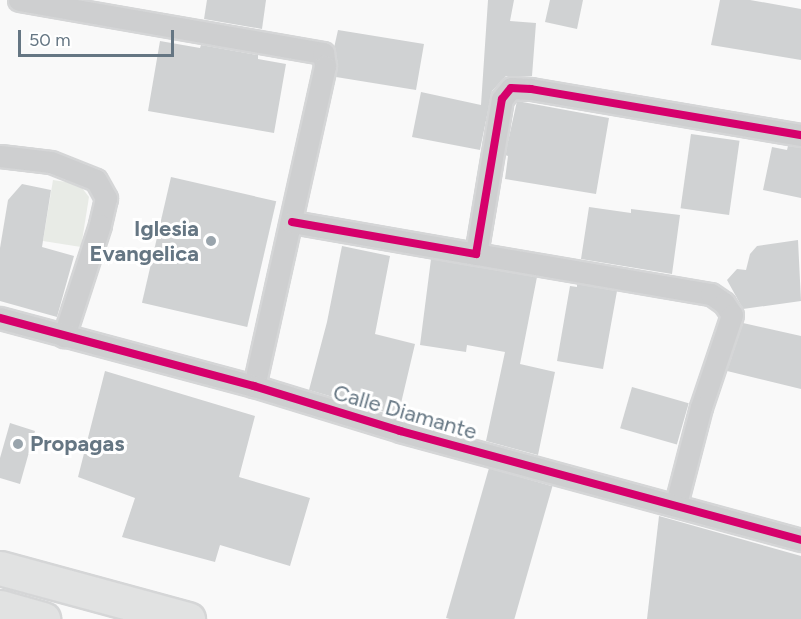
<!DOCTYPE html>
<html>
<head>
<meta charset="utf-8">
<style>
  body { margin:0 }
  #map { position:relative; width:801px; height:619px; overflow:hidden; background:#f9f9f9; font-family:Figtree,sans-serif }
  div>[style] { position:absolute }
  .green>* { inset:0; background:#e8ebe6 }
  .building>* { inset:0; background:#d0d2d3; transform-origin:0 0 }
  .roads { filter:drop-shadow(2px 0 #d5d6d7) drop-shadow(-2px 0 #d5d6d7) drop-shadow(0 2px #d5d6d7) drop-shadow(0 -2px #d5d6d7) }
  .minor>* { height:21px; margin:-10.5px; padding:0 10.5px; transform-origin:10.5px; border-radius:10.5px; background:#cecfd0 }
  .primary>* { height:33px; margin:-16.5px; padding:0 16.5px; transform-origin:16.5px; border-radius:16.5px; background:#e1e2e2 }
  .cycleway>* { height:8px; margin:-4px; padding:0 4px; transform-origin:4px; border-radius:4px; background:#d6006c }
  .dots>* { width:16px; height:16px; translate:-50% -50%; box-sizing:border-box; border:3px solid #fff; border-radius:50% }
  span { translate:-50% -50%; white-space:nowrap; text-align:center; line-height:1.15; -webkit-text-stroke:6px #fff; paint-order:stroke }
  .poi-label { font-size:22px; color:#657683; font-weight:700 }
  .right { translate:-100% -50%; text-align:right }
  .left { translate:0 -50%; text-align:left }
  .street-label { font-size:22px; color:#657683 }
  .scale { position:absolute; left:18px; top:30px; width:156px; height:27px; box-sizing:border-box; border:3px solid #657683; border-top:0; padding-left:8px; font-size:18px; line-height:21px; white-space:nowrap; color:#657683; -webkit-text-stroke:4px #fff; paint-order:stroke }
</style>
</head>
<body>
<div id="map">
  <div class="green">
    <i style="clip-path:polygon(53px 180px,79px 184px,89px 197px,81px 247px,43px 241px)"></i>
  </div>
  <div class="building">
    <i style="clip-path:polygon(207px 0,266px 0,262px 29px,204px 19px)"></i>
    <i style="clip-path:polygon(488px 0,514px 0,510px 21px,536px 23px,532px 76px,506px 76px,492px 91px,480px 150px,412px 137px,421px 92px,481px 105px)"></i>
    <i style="clip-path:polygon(550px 0,583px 0,577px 29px,545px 22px)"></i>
    <i style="clip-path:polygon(720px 0,750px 0,801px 9px,801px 60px,711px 45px)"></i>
    <i style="clip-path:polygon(338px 30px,424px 44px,416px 90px,336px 77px,338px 64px,334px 48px)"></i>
    <i style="clip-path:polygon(160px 41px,200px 48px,201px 45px,258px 55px,258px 59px,286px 64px,274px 133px,148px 111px)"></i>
    <i style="clip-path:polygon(517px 101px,609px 118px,596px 194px,505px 179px,508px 156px,505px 155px)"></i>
    <i style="left:691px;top:134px;width:49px;height:75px;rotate:8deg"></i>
    <i style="clip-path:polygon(788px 146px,801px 147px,801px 198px,763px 190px,772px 147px,787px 150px)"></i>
    <i style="left:171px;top:177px;width:108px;height:129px;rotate:13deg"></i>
    <i style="clip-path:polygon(22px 184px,51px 190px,42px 247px,74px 256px,57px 317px,0 301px,0 248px,8px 200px)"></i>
    <i style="clip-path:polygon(589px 207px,631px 213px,631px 209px,680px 215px,672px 274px,581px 259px)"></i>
    <i style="clip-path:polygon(798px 240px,801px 301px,743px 309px,727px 280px,737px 269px,746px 270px,750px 254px,757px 246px)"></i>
    <i style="clip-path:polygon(342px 246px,390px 256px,375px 334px,415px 344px,398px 416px,309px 390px,327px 322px)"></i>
    <i style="clip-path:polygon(431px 259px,537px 277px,520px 364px,555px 372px,538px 455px,486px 441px,505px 352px,467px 345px,466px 352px,420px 345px)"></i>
    <i style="clip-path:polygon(577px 284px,617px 291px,603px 369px,557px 361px,570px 286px,577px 287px)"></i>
    <i style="clip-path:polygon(743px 323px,801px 336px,801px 389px,727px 371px)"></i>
    <i style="clip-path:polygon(105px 371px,255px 416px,239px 477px,310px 498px,290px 566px,220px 545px,215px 562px,122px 537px,135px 498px,78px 477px)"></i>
    <i style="left:632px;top:387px;width:59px;height:43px;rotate:16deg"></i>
    <i style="clip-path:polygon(10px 423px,35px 431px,20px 484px,0 478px,0 458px)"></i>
    <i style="left:489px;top:468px;width:66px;height:156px;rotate:16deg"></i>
    <i style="clip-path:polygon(659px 516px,801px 556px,801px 619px,647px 619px)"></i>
  </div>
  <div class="roads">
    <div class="minor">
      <i style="left:19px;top:0;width:309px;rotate:9.9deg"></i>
      <i style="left:323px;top:53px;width:13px;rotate:81deg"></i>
      <i style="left:325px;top:66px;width:328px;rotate:102.5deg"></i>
      <i style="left:0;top:156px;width:51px;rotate:6.7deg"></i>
      <i style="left:51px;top:162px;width:48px;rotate:21.8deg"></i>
      <i style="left:96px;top:180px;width:21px;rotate:61deg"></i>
      <i style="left:106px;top:198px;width:28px;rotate:103deg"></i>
      <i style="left:100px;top:225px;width:117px;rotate:108deg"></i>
      <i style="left:292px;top:222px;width:187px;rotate:9.9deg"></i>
      <i style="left:476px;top:254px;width:157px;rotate:-80.5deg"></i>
      <i style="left:502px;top:99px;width:14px;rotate:-51deg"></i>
      <i style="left:511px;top:88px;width:20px;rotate:3deg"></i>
      <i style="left:531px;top:89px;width:274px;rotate:9.7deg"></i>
      <i style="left:476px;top:254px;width:238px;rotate:9.7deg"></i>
      <i style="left:711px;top:294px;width:16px;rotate:35deg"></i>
      <i style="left:724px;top:303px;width:14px;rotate:56deg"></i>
      <i style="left:732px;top:315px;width:97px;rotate:108.6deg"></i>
      <i style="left:701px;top:407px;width:100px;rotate:104.5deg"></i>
      <i style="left:0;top:318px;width:263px;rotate:15deg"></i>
      <i style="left:254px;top:386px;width:153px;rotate:17.1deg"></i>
      <i style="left:400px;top:431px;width:416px;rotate:15.2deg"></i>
    </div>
    <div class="primary">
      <i style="left:0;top:568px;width:195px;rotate:15.2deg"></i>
      <i style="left:0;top:607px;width:45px;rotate:15.6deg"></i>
    </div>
  </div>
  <div class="cycleway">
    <i style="left:292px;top:222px;width:187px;rotate:9.9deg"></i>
    <i style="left:476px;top:254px;width:157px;rotate:-80.5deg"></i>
    <i style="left:502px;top:99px;width:14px;rotate:-51deg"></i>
    <i style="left:511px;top:88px;width:20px;rotate:3deg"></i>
    <i style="left:531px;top:89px;width:274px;rotate:9.7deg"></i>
    <i style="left:0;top:318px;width:263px;rotate:15deg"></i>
    <i style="left:254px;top:386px;width:153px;rotate:17.1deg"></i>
    <i style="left:400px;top:431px;width:416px;rotate:15.2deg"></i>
  </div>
  <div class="dots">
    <i style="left:211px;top:241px;background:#99a4ac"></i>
    <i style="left:18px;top:444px;background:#99a4ac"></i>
  </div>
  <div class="poi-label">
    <span class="right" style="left:199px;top:241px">Iglesia<br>Evangelica</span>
    <span class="left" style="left:30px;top:444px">Propagas</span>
  </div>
  <div class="street-label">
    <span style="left:405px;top:412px;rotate:16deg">Calle Diamante</span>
  </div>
  <div class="scale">50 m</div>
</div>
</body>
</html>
